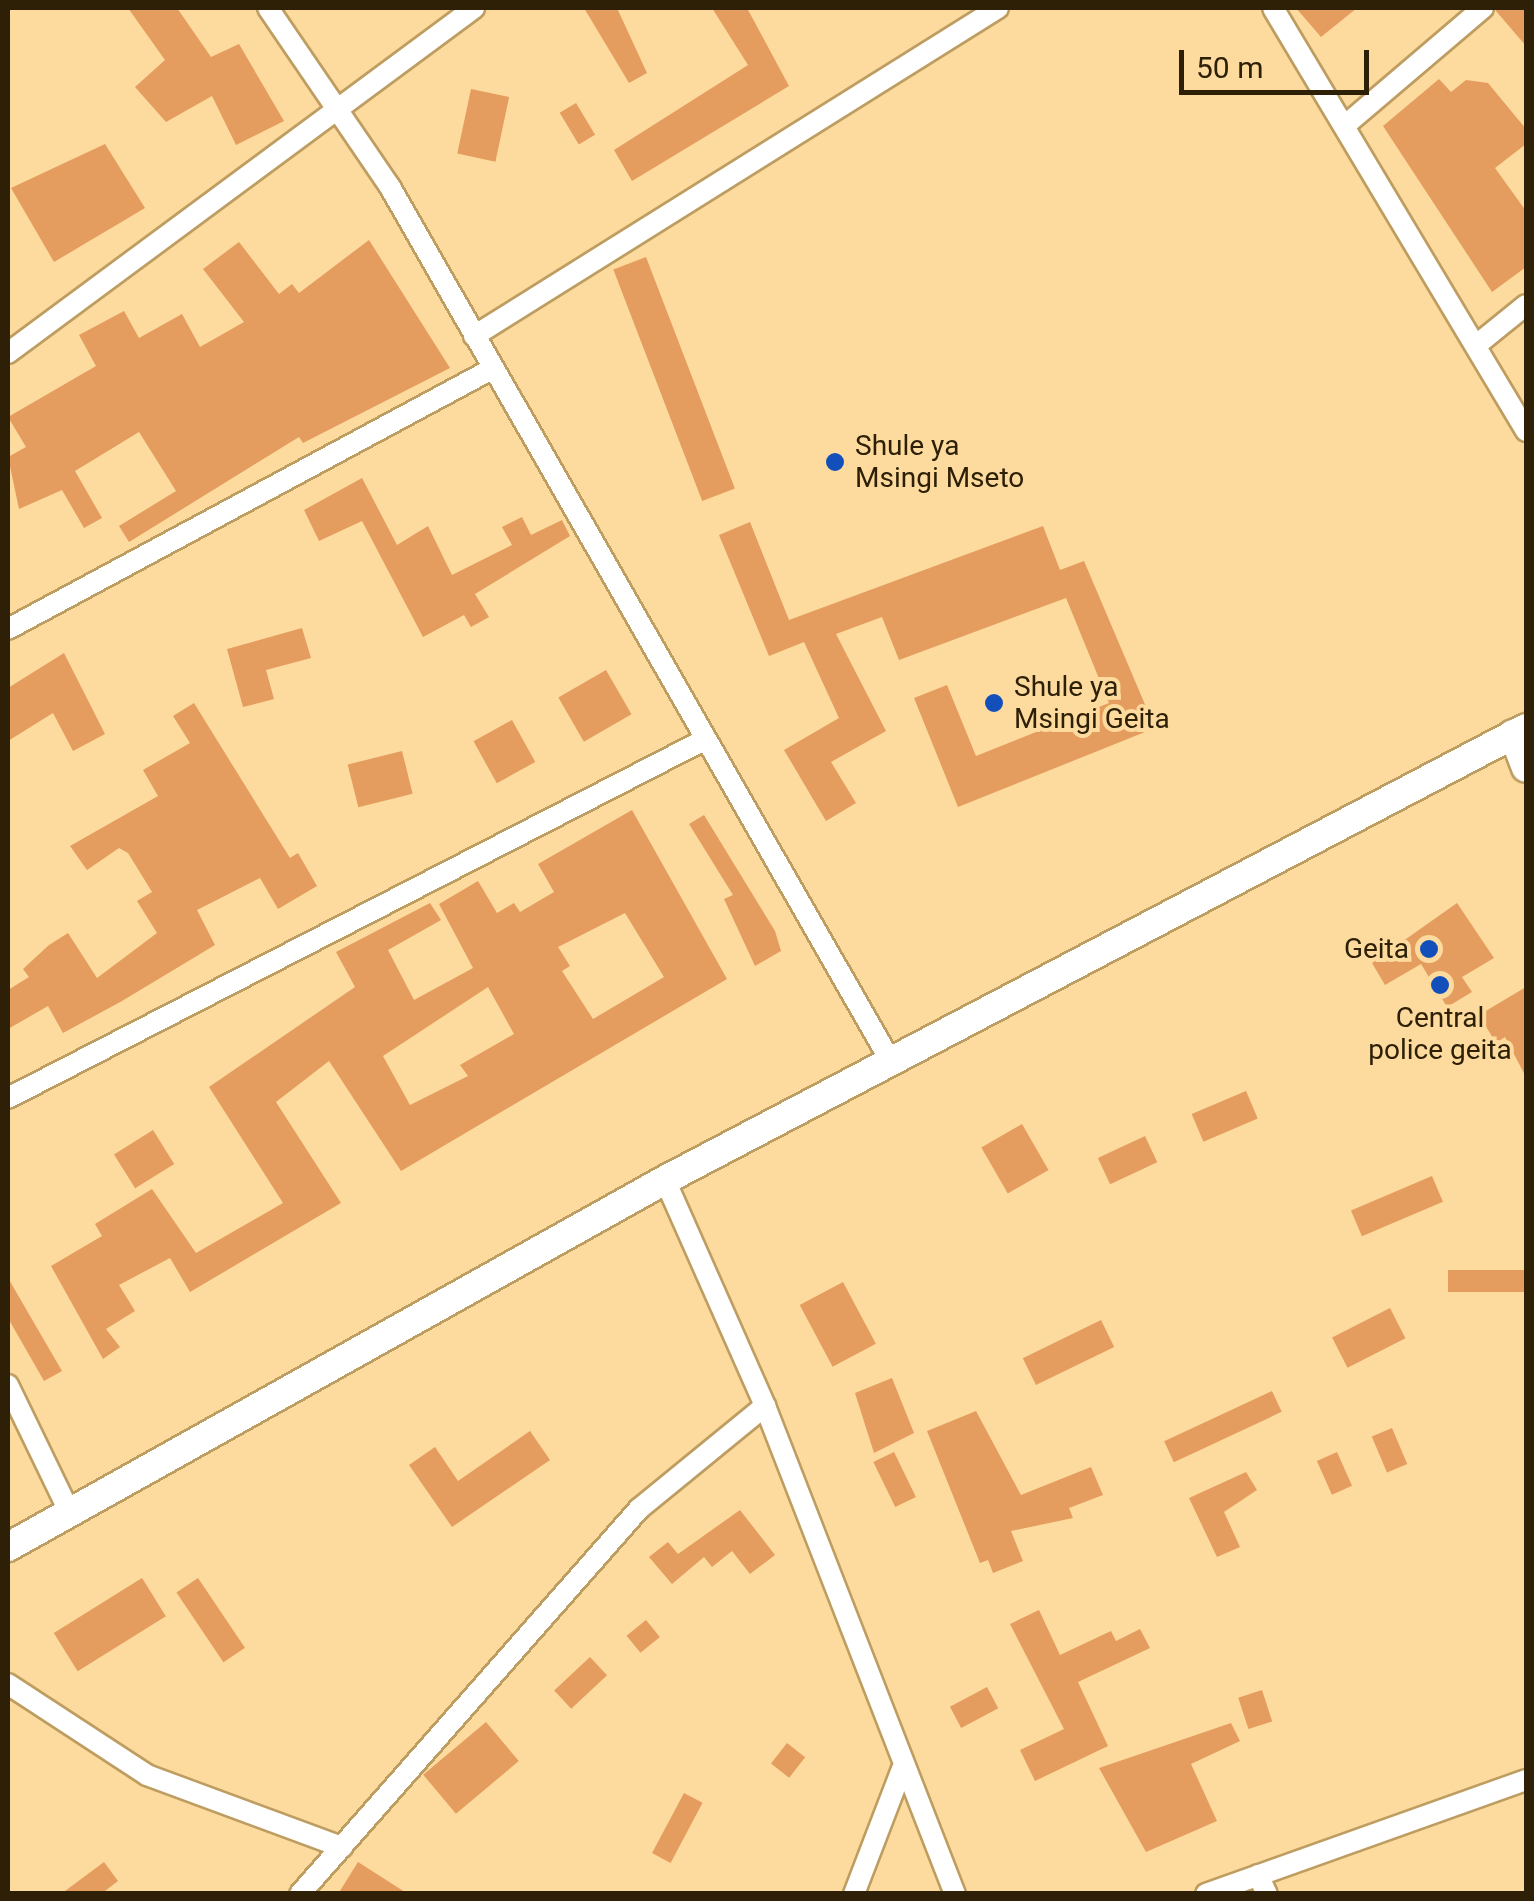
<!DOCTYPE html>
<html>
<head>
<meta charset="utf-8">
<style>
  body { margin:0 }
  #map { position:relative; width:1534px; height:1901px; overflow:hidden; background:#fdda9d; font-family:Roboto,sans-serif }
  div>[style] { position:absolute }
  .building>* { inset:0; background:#e49d5e; transform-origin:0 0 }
  .roads { filter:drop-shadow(2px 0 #be9d61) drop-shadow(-2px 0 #be9d61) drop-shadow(0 2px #be9d61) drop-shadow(0 -2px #be9d61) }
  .street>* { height:20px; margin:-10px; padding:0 10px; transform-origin:10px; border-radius:10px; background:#fff }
  .secondary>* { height:28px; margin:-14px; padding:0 14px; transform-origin:14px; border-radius:14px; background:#fff }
  .dots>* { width:28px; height:28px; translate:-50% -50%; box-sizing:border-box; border:5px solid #fdda9d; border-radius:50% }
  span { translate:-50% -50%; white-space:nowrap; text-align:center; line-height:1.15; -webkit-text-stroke:8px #fdda9d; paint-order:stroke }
  .poi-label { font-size:28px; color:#2d2007 }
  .left { translate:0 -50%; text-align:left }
  .right { translate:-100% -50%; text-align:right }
  .frame { position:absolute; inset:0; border:10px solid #2d2007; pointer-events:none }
  .scale { position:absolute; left:1179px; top:50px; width:190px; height:45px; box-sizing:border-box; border:5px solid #2d2007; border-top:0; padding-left:12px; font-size:30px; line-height:35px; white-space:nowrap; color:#2d2007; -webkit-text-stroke:8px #fdda9d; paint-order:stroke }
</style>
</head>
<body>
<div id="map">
  <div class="building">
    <i style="clip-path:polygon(128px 8px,177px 8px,211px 57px,239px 44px,284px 121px,236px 145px,212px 96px,166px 122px,135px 87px,165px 60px)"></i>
    <i style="clip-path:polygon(584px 8px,617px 8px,647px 73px,629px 83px)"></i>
    <i style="clip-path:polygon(712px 8px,747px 8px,789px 86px,632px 181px,614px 150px,748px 65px)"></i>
    <i style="clip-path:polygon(1296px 8px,1357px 8px,1321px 37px)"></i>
    <i style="clip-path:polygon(1496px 8px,1526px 8px,1526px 46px,1496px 11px)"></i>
    <i style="clip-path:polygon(1439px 79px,1451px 92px,1466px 80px,1488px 83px,1526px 129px,1526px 144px,1495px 168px,1526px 211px,1526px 267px,1492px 292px,1383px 126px)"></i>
    <i style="left:471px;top:89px;width:39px;height:66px;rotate:12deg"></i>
    <i style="left:576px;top:103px;width:37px;height:19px;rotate:59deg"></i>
    <i style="clip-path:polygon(105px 144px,145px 208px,54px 262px,11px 188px)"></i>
    <i style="clip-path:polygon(369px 240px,450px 368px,303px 443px,299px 437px,129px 542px,119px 526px,176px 491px,139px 432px,75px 471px,102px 518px,84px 528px,62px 490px,19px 509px,8px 457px,26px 447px,8px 417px,96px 366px,79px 335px,124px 311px,139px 338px,182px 314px,200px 347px,244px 322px,203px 269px,239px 242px,279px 294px,292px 284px,299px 293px)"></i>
    <i style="left:646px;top:257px;width:248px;height:35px;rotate:69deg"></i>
    <i style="clip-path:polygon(362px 478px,397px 545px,428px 526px,452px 575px,512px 545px,502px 527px,522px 517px,531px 535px,562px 520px,570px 536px,475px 594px,489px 617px,471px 627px,464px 615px,423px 637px,362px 521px,319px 541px,304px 510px)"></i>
    <i style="clip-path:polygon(750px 522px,789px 620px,1043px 526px,1060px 570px,1084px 561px,1155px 728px,958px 807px,914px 698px,947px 685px,976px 756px,1109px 703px,1066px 598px,899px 660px,882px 617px,836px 634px,886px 731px,831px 762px,856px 803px,826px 821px,784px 750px,839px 718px,804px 642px,769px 656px,719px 535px)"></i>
    <i style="clip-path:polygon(302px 628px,311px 658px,266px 670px,274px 699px,243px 707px,227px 649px)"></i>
    <i style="clip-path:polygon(64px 653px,105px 734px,73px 751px,53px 713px,8px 741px,8px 688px)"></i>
    <i style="left:606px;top:670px;width:51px;height:55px;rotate:60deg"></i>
    <i style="clip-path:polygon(194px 703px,290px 858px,298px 853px,317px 886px,278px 909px,260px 878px,197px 910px,215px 945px,122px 1001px,63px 1033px,48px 1006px,8px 1029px,8px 990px,29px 977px,23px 969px,49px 945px,68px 933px,97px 978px,157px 933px,137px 901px,152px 892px,128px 853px,119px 848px,87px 870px,70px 846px,158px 796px,143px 770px,190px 743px,173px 716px)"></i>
    <i style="left:512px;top:720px;width:48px;height:44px;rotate:61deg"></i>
    <i style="left:402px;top:751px;width:44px;height:56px;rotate:76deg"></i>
    <i style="clip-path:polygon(evenodd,632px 810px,727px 979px,401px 1171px,329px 1061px,276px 1102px,341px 1203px,190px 1292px,170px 1258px,119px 1285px,135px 1311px,106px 1329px,120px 1347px,103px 1359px,51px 1266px,102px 1236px,95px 1224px,152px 1189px,196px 1253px,283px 1203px,209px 1087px,355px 987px,336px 952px,430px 903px,441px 920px,388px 950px,414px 1000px,473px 968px,439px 904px,478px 881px,497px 913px,514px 903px,520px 912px,554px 892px,538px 864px,632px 810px,625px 913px,664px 977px,593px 1019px,562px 971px,570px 966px,558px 947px,625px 913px,632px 810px,488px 987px,514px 1034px,460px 1065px,468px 1076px,410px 1105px,383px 1056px,488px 987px)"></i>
    <i style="clip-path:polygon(704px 815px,775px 931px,781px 951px,755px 966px,724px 899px,733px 895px,689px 824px)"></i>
    <i style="clip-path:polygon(1457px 903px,1494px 958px,1462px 977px,1472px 992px,1447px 1007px,1421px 964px,1385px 985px,1372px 963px)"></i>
    <i style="clip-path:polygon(1526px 987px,1526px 1077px,1505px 1037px,1496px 1043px,1479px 1015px)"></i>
    <i style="left:1246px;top:1091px;width:30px;height:59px;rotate:67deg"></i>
    <i style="left:1022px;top:1124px;width:53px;height:47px;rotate:60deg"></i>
    <i style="left:153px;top:1130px;width:40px;height:46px;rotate:58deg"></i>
    <i style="left:1145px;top:1136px;width:29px;height:52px;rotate:65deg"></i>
    <i style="left:1432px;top:1176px;width:28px;height:88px;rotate:67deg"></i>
    <i style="left:1526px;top:1270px;width:22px;height:78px;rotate:90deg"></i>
    <i style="clip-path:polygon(8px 1278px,62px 1371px,44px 1381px,8px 1318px)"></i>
    <i style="left:843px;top:1282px;width:70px;height:49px;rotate:62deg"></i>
    <i style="left:1390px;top:1308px;width:34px;height:65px;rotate:63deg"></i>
    <i style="left:1101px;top:1320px;width:30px;height:87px;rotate:64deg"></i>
    <i style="clip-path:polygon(892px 1378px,914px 1433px,874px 1453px,855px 1393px)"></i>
    <i style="left:1272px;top:1391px;width:23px;height:119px;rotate:65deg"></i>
    <i style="clip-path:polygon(976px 1411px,1021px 1495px,1091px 1467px,1103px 1495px,1069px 1508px,1073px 1518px,1011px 1531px,1023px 1561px,993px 1573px,988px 1560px,980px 1563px,927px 1431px)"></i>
    <i style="left:1392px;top:1428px;width:39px;height:22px;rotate:67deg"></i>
    <i style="clip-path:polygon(530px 1431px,550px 1460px,452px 1527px,409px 1465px,435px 1447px,458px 1481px)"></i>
    <i style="left:894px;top:1452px;width:50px;height:23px;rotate:64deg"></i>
    <i style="left:1337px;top:1452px;width:37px;height:22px;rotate:66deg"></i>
    <i style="clip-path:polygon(1246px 1472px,1257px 1490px,1224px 1512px,1240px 1547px,1217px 1557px,1189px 1498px)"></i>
    <i style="clip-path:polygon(740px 1510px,775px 1555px,750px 1574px,732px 1551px,712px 1567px,704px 1557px,672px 1584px,649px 1557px,668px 1542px,678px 1554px)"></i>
    <i style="left:142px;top:1578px;width:45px;height:104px;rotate:58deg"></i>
    <i style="left:198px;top:1578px;width:84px;height:26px;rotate:56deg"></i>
    <i style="clip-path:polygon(1039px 1610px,1060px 1655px,1111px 1631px,1116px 1641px,1140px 1629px,1150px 1648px,1078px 1682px,1108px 1746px,1035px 1781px,1020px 1750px,1064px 1729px,1010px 1624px)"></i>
    <i style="left:646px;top:1620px;width:22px;height:25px;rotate:51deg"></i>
    <i style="left:590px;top:1657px;width:25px;height:49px;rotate:47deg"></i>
    <i style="left:987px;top:1687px;width:24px;height:42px;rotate:62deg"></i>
    <i style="left:1262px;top:1690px;width:33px;height:25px;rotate:72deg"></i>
    <i style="left:486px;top:1722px;width:51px;height:82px;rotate:50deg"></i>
    <i style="clip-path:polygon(1231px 1723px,1240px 1741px,1191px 1764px,1217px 1821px,1146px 1852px,1099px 1768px)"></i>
    <i style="left:787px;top:1743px;width:23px;height:26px;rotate:38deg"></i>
    <i style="left:684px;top:1793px;width:21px;height:68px;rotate:28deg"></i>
    <i style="clip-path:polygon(104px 1862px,118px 1881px,101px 1894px,61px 1894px)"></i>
    <i style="clip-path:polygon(358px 1862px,408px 1894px,338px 1894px)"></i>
  </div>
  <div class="roads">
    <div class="street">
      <i style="left:268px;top:8px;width:217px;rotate:55.7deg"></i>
      <i style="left:390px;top:187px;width:1006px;rotate:60.2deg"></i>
      <i style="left:1273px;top:8px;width:493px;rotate:59.1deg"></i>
      <i style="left:1349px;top:122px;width:176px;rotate:-40.4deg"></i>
      <i style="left:474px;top:336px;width:618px;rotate:-32.04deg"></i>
      <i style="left:1479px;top:343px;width:60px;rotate:-39deg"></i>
      <i style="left:8px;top:353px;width:580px;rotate:-36.51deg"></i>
      <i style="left:8px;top:629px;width:547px;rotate:-28.25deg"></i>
      <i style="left:8px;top:1098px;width:778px;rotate:-27.22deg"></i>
      <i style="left:665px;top:1180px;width:247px;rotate:66.1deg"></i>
      <i style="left:765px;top:1406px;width:524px;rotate:68.73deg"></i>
      <i style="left:8px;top:1385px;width:142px;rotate:64.2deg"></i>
      <i style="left:8px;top:1684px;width:166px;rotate:33.2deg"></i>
      <i style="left:147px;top:1775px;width:208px;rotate:20.3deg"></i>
      <i style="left:1258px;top:1875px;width:21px;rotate:65deg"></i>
      <i style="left:300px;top:1894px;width:513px;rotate:-48.64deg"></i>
      <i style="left:639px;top:1509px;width:163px;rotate:-39.3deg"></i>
      <i style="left:854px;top:1894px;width:134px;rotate:-69deg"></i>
      <i style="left:1206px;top:1894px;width:340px;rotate:-19.6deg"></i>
    </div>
    <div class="secondary">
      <i style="left:1513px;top:734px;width:36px;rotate:69deg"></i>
      <i style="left:8px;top:1547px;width:753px;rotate:-29.19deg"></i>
      <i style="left:665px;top:1180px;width:972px;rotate:-27.7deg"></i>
    </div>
  </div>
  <div class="dots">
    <i style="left:835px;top:462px;background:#124fbb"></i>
    <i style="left:994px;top:703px;background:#124fbb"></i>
    <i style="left:1429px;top:949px;background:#124fbb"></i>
    <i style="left:1440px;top:985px;background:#124fbb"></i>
  </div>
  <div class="poi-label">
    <span class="left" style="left:855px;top:462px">Shule ya<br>Msingi Mseto</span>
    <span class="left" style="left:1014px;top:703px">Shule ya<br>Msingi Geita</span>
    <span class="right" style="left:1409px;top:949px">Geita</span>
    <span style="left:1440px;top:1034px">Central<br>police geita</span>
  </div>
  <div class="frame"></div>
  <div class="scale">50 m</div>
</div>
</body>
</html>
